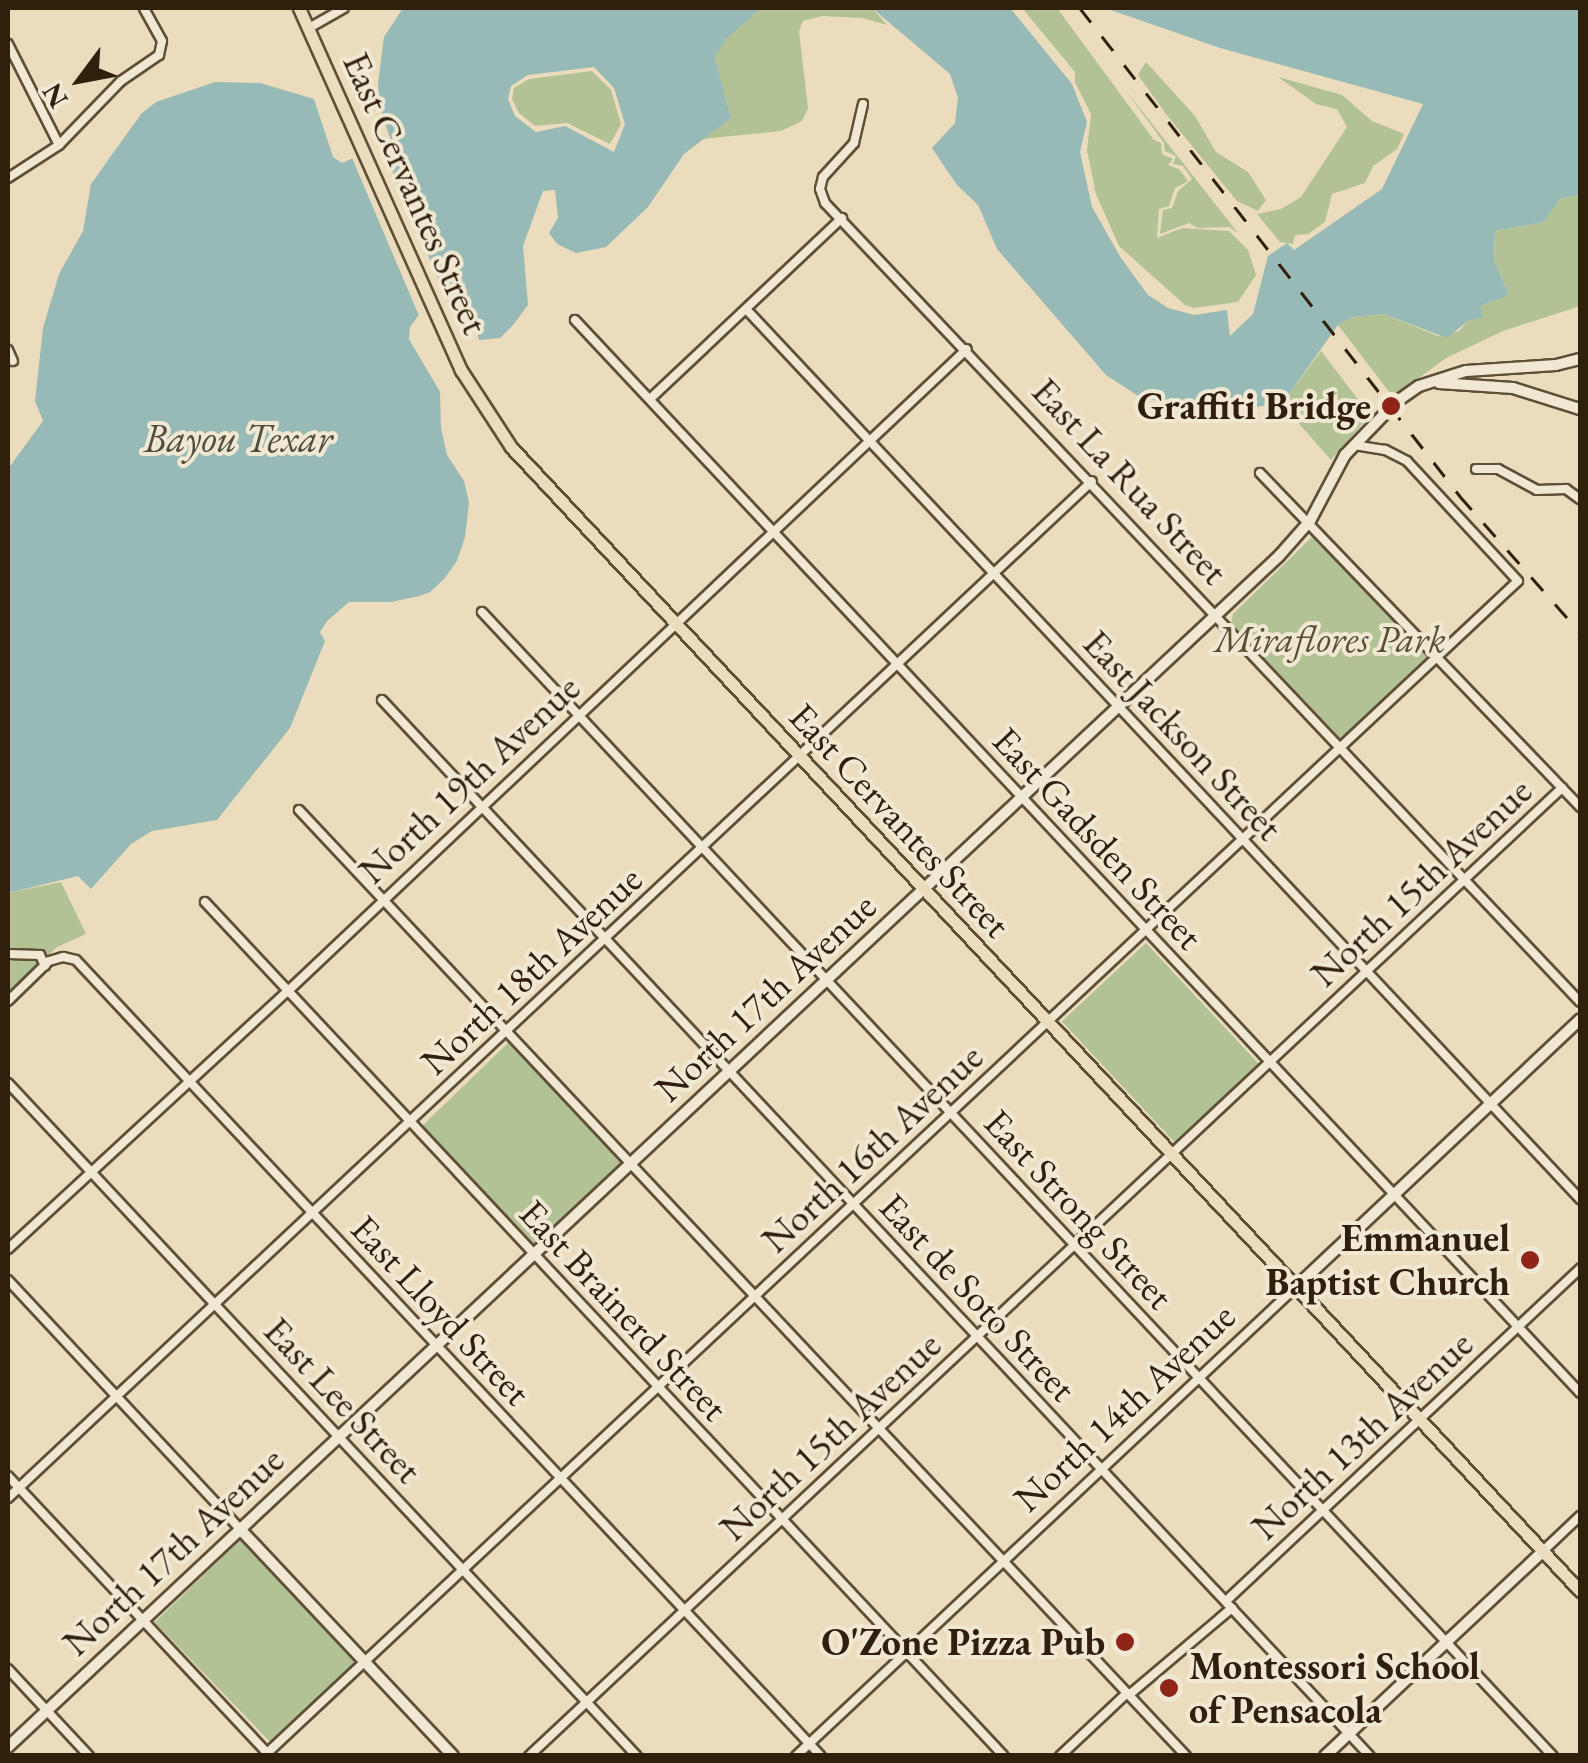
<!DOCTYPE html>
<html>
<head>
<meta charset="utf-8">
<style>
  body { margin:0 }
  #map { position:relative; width:1588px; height:1763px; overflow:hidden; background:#eadcbc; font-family:"EB Garamond",serif }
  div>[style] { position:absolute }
  .green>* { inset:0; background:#b2c294; transform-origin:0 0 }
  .water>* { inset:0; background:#98bab6 }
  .pier>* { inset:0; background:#eadcbc; transform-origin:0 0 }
  .roads { filter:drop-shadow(2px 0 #5e4f37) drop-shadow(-2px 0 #5e4f37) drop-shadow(0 2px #5e4f37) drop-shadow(0 -2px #5e4f37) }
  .street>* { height:8px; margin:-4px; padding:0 4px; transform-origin:4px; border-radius:4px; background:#f1e8d3 }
  .secondary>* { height:10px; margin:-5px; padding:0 5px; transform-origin:5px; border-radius:5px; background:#f1e8d3 }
  .primary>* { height:11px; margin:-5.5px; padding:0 5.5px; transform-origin:5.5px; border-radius:5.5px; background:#eadcbc }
  .rail>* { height:2.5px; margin-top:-1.25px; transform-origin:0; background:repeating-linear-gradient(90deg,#30200b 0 18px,transparent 0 36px) }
  .dots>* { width:28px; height:28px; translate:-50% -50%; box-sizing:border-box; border:5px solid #f1e8d3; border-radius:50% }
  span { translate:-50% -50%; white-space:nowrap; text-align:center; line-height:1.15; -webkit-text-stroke:8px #f1e8d3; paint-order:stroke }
  .street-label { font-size:38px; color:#30200b }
  .poi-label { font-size:38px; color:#30200b; font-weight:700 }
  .right { translate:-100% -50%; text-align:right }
  .left { translate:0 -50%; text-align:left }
  .park-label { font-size:38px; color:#575134; font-style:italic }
  .water-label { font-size:40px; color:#4f4e3e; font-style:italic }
  .frame { position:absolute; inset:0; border:10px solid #30200b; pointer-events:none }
  .north { position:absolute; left:30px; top:30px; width:100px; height:100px; -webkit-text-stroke:8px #f1e8d3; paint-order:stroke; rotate:238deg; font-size:28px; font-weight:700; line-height:40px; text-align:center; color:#30200b }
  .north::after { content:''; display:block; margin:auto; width:35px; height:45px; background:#30200b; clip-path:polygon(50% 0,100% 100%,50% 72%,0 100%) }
</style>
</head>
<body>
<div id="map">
  <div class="green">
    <i style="clip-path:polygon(762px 8px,872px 8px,887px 25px,863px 18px,822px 16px,803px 21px,799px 31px,808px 108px,802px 121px,781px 131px,702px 139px,731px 118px,715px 57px,725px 39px)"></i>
    <i style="clip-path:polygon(1022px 8px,1057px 8px,1154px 140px,1161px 143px,1162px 154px,1173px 159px,1168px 165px,1179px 169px,1188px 181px,1175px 188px,1169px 206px,1159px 209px,1157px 238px,1182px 228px,1229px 231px,1248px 250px,1256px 275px,1238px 302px,1194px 308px,1185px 305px,1119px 246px,1096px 194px,1087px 150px,1091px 114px,1075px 82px,1075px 72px)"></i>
    <i style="clip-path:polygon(1146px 62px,1195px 116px,1216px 152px,1248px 172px,1266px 200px,1258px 211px,1237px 201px,1166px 114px,1138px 75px)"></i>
    <i style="clip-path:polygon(592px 71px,611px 90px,621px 124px,610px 144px,567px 123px,535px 126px,519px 113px,512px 99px,514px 88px,529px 79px)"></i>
    <i style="clip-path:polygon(1278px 77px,1342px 95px,1372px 121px,1404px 134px,1397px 149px,1373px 166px,1365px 183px,1332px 194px,1325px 222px,1308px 234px,1295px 235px,1293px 244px,1280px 242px,1257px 214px,1281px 209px,1301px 197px,1347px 127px,1337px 109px,1316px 104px)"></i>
    <i style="clip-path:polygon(1124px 88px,1238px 233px,1229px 227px,1198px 228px,1189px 223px,1160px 234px,1163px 210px,1172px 208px,1178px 191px,1192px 179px,1183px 166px,1173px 164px,1176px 156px,1165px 151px,1164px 143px)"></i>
    <i style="clip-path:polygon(1580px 195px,1580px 306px,1503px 331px,1446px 358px,1393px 397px,1338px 325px,1353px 317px,1383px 314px,1438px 336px,1459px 331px,1481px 306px,1509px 295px,1494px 260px,1495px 231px,1544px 222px,1560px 199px)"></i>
    <i style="clip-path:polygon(1321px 351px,1370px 415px,1331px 460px,1282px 404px)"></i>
    <i style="clip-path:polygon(1312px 537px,1432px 658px,1342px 740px,1231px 623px,1233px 614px)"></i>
    <i style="clip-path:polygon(61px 882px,86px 934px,57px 947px,8px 994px,8px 893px)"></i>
    <i style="left:1146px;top:943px;width:167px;height:115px;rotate:47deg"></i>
    <i style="left:509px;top:1042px;width:168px;height:122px;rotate:46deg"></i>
    <i style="left:241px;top:1539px;width:170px;height:120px;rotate:46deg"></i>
  </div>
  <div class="water">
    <i style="clip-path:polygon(evenodd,403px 8px,762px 8px,726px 39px,715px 57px,731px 118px,684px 154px,648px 207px,606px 247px,576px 253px,557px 244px,549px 233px,558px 218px,555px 190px,543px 191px,523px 246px,528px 305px,513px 325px,500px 338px,479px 340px,470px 306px,459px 300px,418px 316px,410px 327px,409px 339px,440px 392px,441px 428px,447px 455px,464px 481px,469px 502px,465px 537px,457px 561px,444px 579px,430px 592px,419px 596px,391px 602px,349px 602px,327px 621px,320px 632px,325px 641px,290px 728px,217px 820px,152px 831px,131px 844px,91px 889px,78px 876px,8px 893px,8px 469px,43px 421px,35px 401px,43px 328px,59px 274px,83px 231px,91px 184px,141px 114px,156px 102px,215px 82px,260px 83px,314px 99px,333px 157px,342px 163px,391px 141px,379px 105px,378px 83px,384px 37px,403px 8px,594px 67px,614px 88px,625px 124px,614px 152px,565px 126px,536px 132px,515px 116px,508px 99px,511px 86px,528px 75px,594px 67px)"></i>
    <i style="clip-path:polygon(872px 8px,1010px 8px,1072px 84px,1087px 122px,1080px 152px,1092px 207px,1121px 258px,1148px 295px,1168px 308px,1194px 315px,1227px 310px,1230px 336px,1253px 314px,1268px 256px,1287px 243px,1294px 250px,1382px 189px,1423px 104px,1220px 48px,1105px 8px,1580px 8px,1580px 195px,1560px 199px,1544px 222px,1495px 231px,1494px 260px,1509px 295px,1481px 306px,1483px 318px,1469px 320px,1447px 338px,1383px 314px,1353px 317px,1338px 325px,1282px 404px,1205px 412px,1140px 397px,1106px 375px,997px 249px,978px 205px,957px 185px,932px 148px,955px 123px,958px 98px,950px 74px)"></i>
  </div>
  <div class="pier">
    <i style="left:380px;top:142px;width:181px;height:32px;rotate:67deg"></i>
  </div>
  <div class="roads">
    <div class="street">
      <i style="left:309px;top:28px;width:40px;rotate:-29.7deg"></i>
      <i style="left:8px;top:44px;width:113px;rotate:63.2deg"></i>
      <i style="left:863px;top:104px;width:40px;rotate:103deg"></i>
      <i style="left:854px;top:143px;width:46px;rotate:132.4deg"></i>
      <i style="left:823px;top:177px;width:12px;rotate:104deg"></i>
      <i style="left:820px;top:189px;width:15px;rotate:70deg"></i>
      <i style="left:825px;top:203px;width:1099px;rotate:46.62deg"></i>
      <i style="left:8px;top:178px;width:61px;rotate:-32.9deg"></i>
      <i style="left:59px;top:145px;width:89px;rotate:-45.9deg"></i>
      <i style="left:121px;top:81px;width:46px;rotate:-34.4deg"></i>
      <i style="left:159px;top:55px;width:14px;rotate:-78deg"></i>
      <i style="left:162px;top:41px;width:38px;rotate:-119deg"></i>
      <i style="left:746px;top:309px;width:1220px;rotate:46.86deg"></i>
      <i style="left:575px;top:320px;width:1470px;rotate:46.87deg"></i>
      <i style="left:8px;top:350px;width:12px;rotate:66deg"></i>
      <i style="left:650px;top:399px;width:264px;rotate:-43.3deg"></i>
      <i style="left:1476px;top:469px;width:22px"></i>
      <i style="left:1498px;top:469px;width:44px;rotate:28.3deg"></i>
      <i style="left:1537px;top:490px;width:29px;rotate:-2deg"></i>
      <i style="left:1566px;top:489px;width:17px;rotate:36deg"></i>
      <i style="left:1260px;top:473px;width:463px;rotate:46.2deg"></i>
      <i style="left:482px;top:612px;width:1567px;rotate:46.89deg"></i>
      <i style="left:382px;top:700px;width:1446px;rotate:46.91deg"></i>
      <i style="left:299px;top:810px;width:1297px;rotate:46.84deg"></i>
      <i style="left:205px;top:902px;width:1169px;rotate:46.91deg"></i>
      <i style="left:8px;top:954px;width:32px;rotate:2deg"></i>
      <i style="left:40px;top:955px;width:12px;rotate:66deg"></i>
      <i style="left:8px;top:1001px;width:57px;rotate:-44.3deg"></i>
      <i style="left:49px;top:961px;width:15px;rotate:-16deg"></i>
      <i style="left:63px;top:957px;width:13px;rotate:13deg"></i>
      <i style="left:76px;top:960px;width:1090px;rotate:46.9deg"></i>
      <i style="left:8px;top:1083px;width:921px;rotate:46.94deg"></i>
      <i style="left:8px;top:1249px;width:381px;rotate:-42.7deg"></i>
      <i style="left:288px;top:991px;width:934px;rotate:-43.4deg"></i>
      <i style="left:8px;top:1280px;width:340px;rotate:47deg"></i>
      <i style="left:8px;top:1476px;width:383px;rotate:46.9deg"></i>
      <i style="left:8px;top:1498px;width:1486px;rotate:-43.17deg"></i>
      <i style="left:1543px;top:1551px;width:51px;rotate:-43.4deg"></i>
      <i style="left:1226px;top:1601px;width:486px;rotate:-43.2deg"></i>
      <i style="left:8px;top:1669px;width:119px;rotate:47deg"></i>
      <i style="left:1129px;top:1695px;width:135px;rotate:-40.2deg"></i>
      <i style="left:264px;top:1756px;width:1718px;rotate:-43.14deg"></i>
      <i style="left:1518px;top:581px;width:163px;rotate:-132.8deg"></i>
      <i style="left:1407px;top:461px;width:25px;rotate:-153deg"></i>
      <i style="left:1385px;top:450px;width:31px;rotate:-171deg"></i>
      <i style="left:529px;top:1756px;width:1416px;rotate:-43.14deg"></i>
      <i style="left:796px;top:1756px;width:686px;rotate:-43.17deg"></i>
      <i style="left:1060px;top:1756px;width:92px;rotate:-43.2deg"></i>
    </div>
    <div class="secondary">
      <i style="left:1439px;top:383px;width:74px;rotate:3.9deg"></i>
      <i style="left:1513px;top:388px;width:70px;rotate:17.4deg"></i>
      <i style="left:1296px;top:1287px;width:390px;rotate:-43.3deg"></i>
      <i style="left:240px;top:1529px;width:311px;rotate:46.8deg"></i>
      <i style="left:8px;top:1747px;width:1742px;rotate:-43.14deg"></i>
      <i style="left:1279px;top:556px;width:47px;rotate:-48.5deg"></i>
      <i style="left:1310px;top:521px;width:75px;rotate:-62.1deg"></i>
      <i style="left:1345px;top:455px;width:74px;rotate:-46.1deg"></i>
      <i style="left:1396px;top:402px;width:28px;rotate:-35deg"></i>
      <i style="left:1419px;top:386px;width:49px;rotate:-17.7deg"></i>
      <i style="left:1466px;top:371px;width:90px;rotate:-3.8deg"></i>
      <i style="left:1556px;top:365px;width:25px;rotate:-14deg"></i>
      <i style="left:1325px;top:1756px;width:299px;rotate:-43.2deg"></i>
    </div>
    <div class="primary">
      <i style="left:299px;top:8px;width:397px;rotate:65.9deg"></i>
      <i style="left:461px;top:370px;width:92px;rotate:57deg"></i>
      <i style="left:511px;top:447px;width:1566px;rotate:46.94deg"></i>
    </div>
  </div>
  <div class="rail">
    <i style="left:1080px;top:8px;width:619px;rotate:52.09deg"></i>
    <i style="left:1460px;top:496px;width:181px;rotate:48.6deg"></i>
  </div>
  <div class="dots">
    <i style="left:1391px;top:406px;background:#8f2418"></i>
    <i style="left:1530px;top:1260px;background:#8f2418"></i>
    <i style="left:1125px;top:1642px;background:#8f2418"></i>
    <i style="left:1169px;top:1688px;background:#8f2418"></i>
  </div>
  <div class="street-label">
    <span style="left:416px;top:193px;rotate:66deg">East Cervantes Street</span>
    <span style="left:1130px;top:481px;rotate:47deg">East La Rua Street</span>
    <span style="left:1183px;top:735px;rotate:47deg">East Jackson Street</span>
    <span style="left:469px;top:779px;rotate:-43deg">North 19th Avenue</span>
    <span style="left:900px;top:820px;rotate:47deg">East Cervantes Street</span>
    <span style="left:1098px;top:838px;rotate:47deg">East Gadsden Street</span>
    <span style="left:1421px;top:882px;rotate:-43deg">North 15th Avenue</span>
    <span style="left:531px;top:970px;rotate:-43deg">North 18th Avenue</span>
    <span style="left:765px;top:997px;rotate:-43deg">North 17th Avenue</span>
    <span style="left:872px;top:1148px;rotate:-43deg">North 16th Avenue</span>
    <span style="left:1079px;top:1209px;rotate:47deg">East Strong Street</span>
    <span style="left:978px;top:1297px;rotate:47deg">East de Soto Street</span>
    <span style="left:441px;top:1310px;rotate:47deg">East Lloyd Street</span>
    <span style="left:624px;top:1310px;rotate:47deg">East Brainerd Street</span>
    <span style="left:343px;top:1400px;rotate:47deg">East Lee Street</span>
    <span style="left:1124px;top:1407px;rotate:-43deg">North 14th Avenue</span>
    <span style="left:1362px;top:1435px;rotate:-43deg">North 13th Avenue</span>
    <span style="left:830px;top:1436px;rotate:-43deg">North 15th Avenue</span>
    <span style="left:173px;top:1551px;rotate:-43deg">North 17th Avenue</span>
  </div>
  <div class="poi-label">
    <span class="right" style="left:1371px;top:406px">Graffiti Bridge</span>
    <span class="right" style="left:1510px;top:1260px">Emmanuel<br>Baptist Church</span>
    <span class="right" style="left:1105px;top:1642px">O'Zone Pizza Pub</span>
    <span class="left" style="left:1189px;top:1688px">Montessori School<br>of Pensacola</span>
  </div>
  <div class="park-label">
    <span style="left:1330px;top:639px">Miraflores Park</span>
  </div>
  <div class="water-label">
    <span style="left:238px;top:438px">Bayou Texar</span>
  </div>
  <div class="frame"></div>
  <div class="north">N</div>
</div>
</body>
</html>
